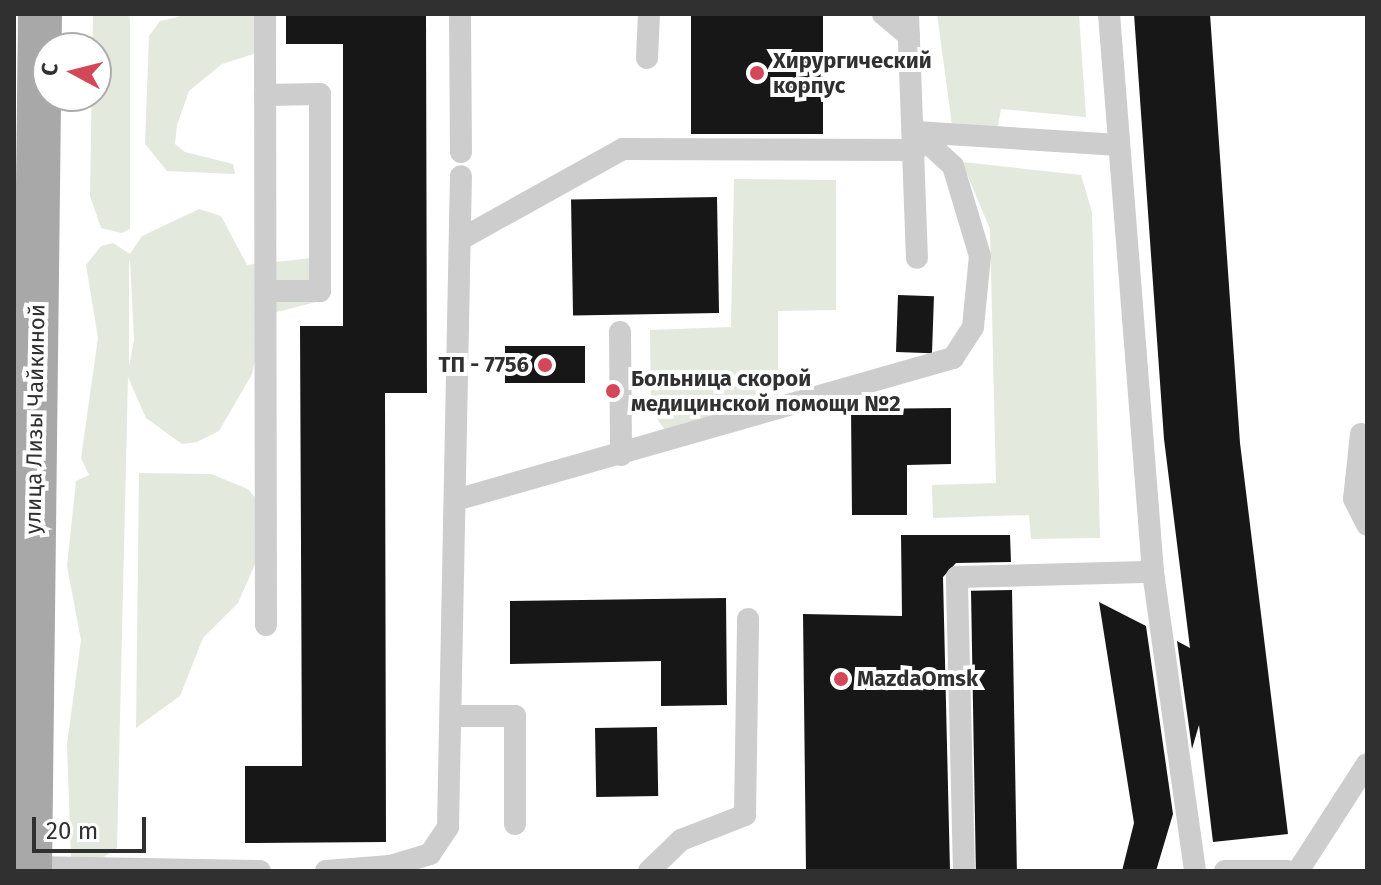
<!DOCTYPE html>
<html>
<head>
<meta charset="utf-8">
<style>
  body { margin:0 }
  #map { position:relative; width:1381px; height:885px; overflow:hidden; background:#fff; font-family:"Fira Sans",sans-serif }
  div>[style] { position:absolute }
  .green>* { inset:0; background:#e4e9dd }
  .building>* { inset:0; background:#171717; transform-origin:0 0 }
  .service>* { height:22px; margin:-11px; padding:0 11px; transform-origin:11px; border-radius:11px; background:#cdcdcd }
  .primary>* { height:44px; margin:-22px; padding:0 22px; transform-origin:22px; border-radius:22px; background:#a8a8a8 }
  .dots>* { width:22px; height:22px; translate:-50% -50%; box-sizing:border-box; border:4px solid #fff; border-radius:50% }
  span { translate:-50% -50%; white-space:nowrap; text-align:center; line-height:1.15; -webkit-text-stroke:8px #fff; paint-order:stroke }
  .poi-label { font-size:22px; color:#303030; font-weight:700 }
  .left { translate:0 -50%; text-align:left }
  .right { translate:-100% -50%; text-align:right }
  .street-label { font-size:22px; color:#303030 }
  .frame { position:absolute; inset:0; border:16px solid #303030; pointer-events:none }
  .north { position:absolute; left:32px; top:32px; width:80px; height:80px; box-sizing:border-box; background:#fff; border:2px solid #acacac; border-radius:50%; rotate:277deg; font-size:22px; font-weight:700; line-height:32px; text-align:center; color:#303030 }
  .north::after { content:''; display:block; margin:auto; width:28px; height:36px; background:#d24859; clip-path:polygon(50% 0,100% 100%,50% 72%,0 100%) }
  .scale { position:absolute; left:32px; top:817px; width:114px; height:36px; box-sizing:border-box; border:4px solid #303030; border-top:0; padding-left:10px; font-size:24px; line-height:28px; white-space:nowrap; color:#303030; -webkit-text-stroke:6px #fff; paint-order:stroke }
</style>
</head>
<body>
<div id="map">
  <div class="green">
    <i style="clip-path:polygon(93px 14px,129px 14px,130px 21px,130px 229px,122px 233px,101px 228px,90px 196px)"></i>
    <i style="clip-path:polygon(190px 14px,259px 14px,254px 54px,222px 64px,189px 91px,177px 125px,175px 144px,185px 152px,233px 164px,235px 174px,167px 171px,145px 144px,149px 36px,160px 21px)"></i>
    <i style="clip-path:polygon(937px 14px,1079px 14px,1086px 117px,1001px 109px,997px 132px,952px 125px)"></i>
    <i style="clip-path:polygon(962px 162px,1081px 175px,1092px 212px,1100px 538px,1031px 539px,1029px 515px,933px 518px,932px 485px,996px 483px,990px 229px)"></i>
    <i style="clip-path:polygon(734px 179px,836px 180px,836px 310px,778px 311px,778px 405px,666px 431px,651px 411px,650px 330px,731px 327px)"></i>
    <i style="clip-path:polygon(evenodd,199px 209px,221px 216px,247px 265px,312px 258px,316px 302px,265px 315px,252px 374px,219px 431px,197px 442px,182px 444px,146px 418px,128px 377px,117px 848px,98px 861px,71px 859px,67px 744px,81px 640px,67px 566px,76px 481px,89px 475px,81px 458px,98px 338px,86px 265px,101px 246px,113px 243px,130px 254px,142px 236px,199px 209px,130px 259px,134px 340px,129px 366px,129px 263px,130px 259px)"></i>
    <i style="clip-path:polygon(139px 473px,211px 474px,248px 489px,258px 501px,260px 553px,238px 603px,203px 638px,180px 696px,136px 728px)"></i>
  </div>
  <div class="building">
    <i style="clip-path:polygon(286px 14px,426px 14px,427px 393px,385px 393px,386px 842px,245px 843px,245px 766px,302px 766px,300px 326px,343px 326px,343px 44px,286px 44px)"></i>
    <i style="left:691px;top:14px;width:132px;height:120px"></i>
    <i style="clip-path:polygon(1134px 14px,1210px 14px,1240px 443px,1288px 834px,1213px 842px,1199px 725px,1192px 749px,1177px 641px,1190px 648px,1164px 439px)"></i>
    <i style="left:717px;top:197px;width:116px;height:146px;rotate:89deg"></i>
    <i style="left:898px;top:295px;width:36px;height:57px;rotate:2deg"></i>
    <i style="left:585px;top:346px;width:37px;height:80px;rotate:90deg"></i>
    <i style="clip-path:polygon(951px 408px,951px 464px,907px 465px,907px 515px,852px 515px,851px 409px)"></i>
    <i style="clip-path:polygon(901px 535px,1010px 535px,1011px 562px,956px 563px,943px 577px,950px 871px,806px 871px,803px 614px,902px 616px)"></i>
    <i style="left:1012px;top:590px;width:281px;height:41px;rotate:89deg"></i>
    <i style="clip-path:polygon(726px 598px,727px 705px,661px 706px,661px 661px,510px 664px,510px 601px)"></i>
    <i style="clip-path:polygon(1099px 602px,1146px 626px,1173px 814px,1156px 871px,1122px 871px,1134px 823px)"></i>
    <i style="left:657px;top:727px;width:69px;height:62px;rotate:89deg"></i>
  </div>
  <div class="service">
    <i style="left:265px;top:14px;width:611px;rotate:89.91deg"></i>
    <i style="left:460px;top:14px;width:138px;rotate:89.6deg"></i>
    <i style="left:883px;top:14px;width:34px;rotate:40deg"></i>
    <i style="left:908px;top:14px;width:244px;rotate:87.9deg"></i>
    <i style="left:1109px;top:14px;width:560px;rotate:85.49deg"></i>
    <i style="left:1153px;top:572px;width:302px;rotate:82deg"></i>
    <i style="left:647px;top:58px;width:44px;rotate:-87.4deg"></i>
    <i style="left:265px;top:95px;width:55px;rotate:-1deg"></i>
    <i style="left:320px;top:94px;width:197px;rotate:90deg"></i>
    <i style="left:320px;top:291px;width:54px;rotate:180deg"></i>
    <i style="left:916px;top:132px;width:203px;rotate:3.7deg"></i>
    <i style="left:461px;top:239px;width:185px;rotate:-29.1deg"></i>
    <i style="left:623px;top:149px;width:293px;rotate:0.2deg"></i>
    <i style="left:620px;top:332px;width:123px;rotate:89.5deg"></i>
    <i style="left:1361px;top:434px;width:65px;rotate:96.1deg"></i>
    <i style="left:1354px;top:499px;width:29px;rotate:63deg"></i>
    <i style="left:459px;top:499px;width:514px;rotate:-15.93deg"></i>
    <i style="left:953px;top:358px;width:37px;rotate:-57deg"></i>
    <i style="left:973px;top:327px;width:71px;rotate:-84.4deg"></i>
    <i style="left:980px;top:256px;width:94px;rotate:-106.7deg"></i>
    <i style="left:953px;top:166px;width:50px;rotate:-137.4deg"></i>
    <i style="left:452px;top:716px;width:63px"></i>
    <i style="left:515px;top:716px;width:108px;rotate:90deg"></i>
    <i style="left:30px;top:867px;width:230px;rotate:1deg"></i>
    <i style="left:326px;top:871px;width:64px;rotate:-4.5deg"></i>
    <i style="left:390px;top:866px;width:42px;rotate:-16.7deg"></i>
    <i style="left:430px;top:854px;width:32px;rotate:-56deg"></i>
    <i style="left:448px;top:827px;width:651px;rotate:-88.86deg"></i>
    <i style="left:649px;top:871px;width:45px;rotate:-44.1deg"></i>
    <i style="left:681px;top:840px;width:69px;rotate:-21.3deg"></i>
    <i style="left:745px;top:815px;width:196px;rotate:-89.1deg"></i>
    <i style="left:964px;top:871px;width:294px;rotate:-91.4deg"></i>
    <i style="left:957px;top:577px;width:196px;rotate:-1.5deg"></i>
    <i style="left:1225px;top:871px;width:62px"></i>
    <i style="left:1298px;top:871px;width:127px;rotate:-57.2deg"></i>
  </div>
  <div class="primary">
    <i style="left:30px;top:871px;width:857px;rotate:-89.33deg"></i>
  </div>
  <div class="dots">
    <i style="left:757px;top:73px;background:#d24859"></i>
    <i style="left:545px;top:365px;background:#d24859"></i>
    <i style="left:613px;top:391px;background:#d24859"></i>
    <i style="left:841px;top:679px;background:#d24859"></i>
  </div>
  <div class="poi-label">
    <span class="left" style="left:773px;top:73px">Хирургический<br>корпус</span>
    <span class="right" style="left:529px;top:365px">ТП - 7756</span>
    <span class="left" style="left:631px;top:391px">Больница скорой<br>медицинской помощи №2</span>
    <span class="left" style="left:857px;top:679px">MazdaOmsk</span>
  </div>
  <div class="street-label">
    <span style="left:35px;top:419px;rotate:-89deg">улица Лизы Чайкиной</span>
  </div>
  <div class="frame"></div>
  <div class="north">С</div>
  <div class="scale">20 m</div>
</div>
</body>
</html>
